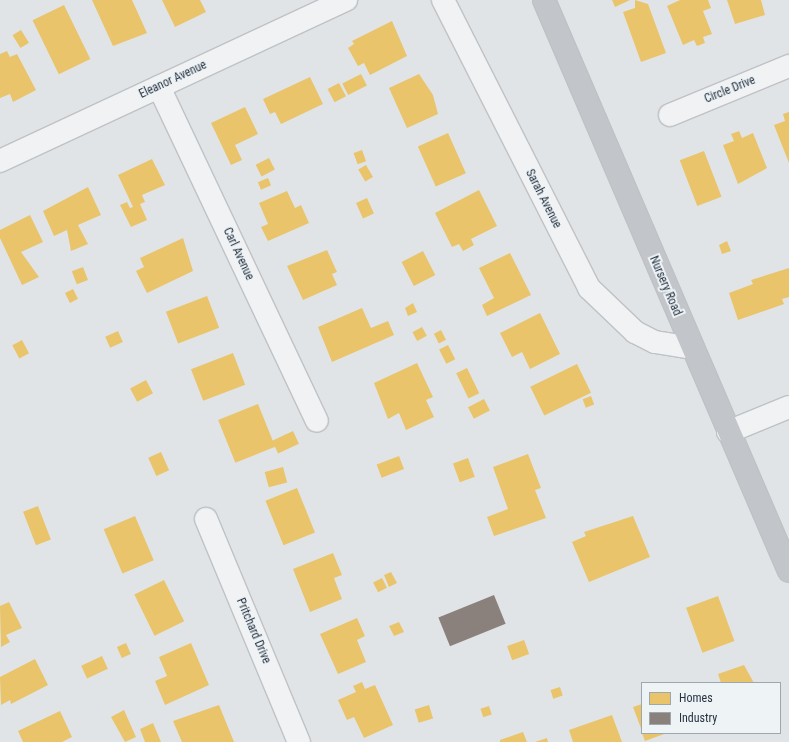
<!DOCTYPE html>
<html>
<head>
<meta charset="utf-8">
<style>
  body { margin:0 }
  #map { position:relative; width:789px; height:742px; overflow:hidden; background:#e1e4e7; font-family:"Roboto Condensed",sans-serif }
  div>[style] { position:absolute }
  .homes>* { inset:0; background:#e9c46a; transform-origin:0 0 }
  .industry>* { inset:0; background:#8a817c; transform-origin:0 0 }
  .roads { filter:drop-shadow(1px 0 #bfc2c5) drop-shadow(-1px 0 #bfc2c5) drop-shadow(0 1px #bfc2c5) drop-shadow(0 -1px #bfc2c5) }
  .minor>* { height:22px; margin:-11px; padding:0 11px; transform-origin:11px; border-radius:11px; background:#f1f2f3 }
  .secondary>* { height:22px; margin:-11px; padding:0 11px; transform-origin:11px; border-radius:11px; background:#c2c5c9 }
  span { translate:-50% -50%; white-space:nowrap; text-align:center; line-height:1.15; -webkit-text-stroke:4px #eef3f6; paint-order:stroke }
  .street-label { font-size:12px; color:#273341 }
  .legend { position:absolute; left:641px; top:682px; width:140px; height:52px; box-sizing:border-box; background:#eef3f6; border:1px solid #9ea6ae; margin:0; padding:5px 7px; list-style:none; font-size:12px; color:#273341 }
  .legend li { display:flex; align-items:center; gap:8px; height:20px }
  .legend b { width:20px; border:1px solid #9ea6ae }
</style>
</head>
<body>
<div id="map">
  <div class="homes">
    <i style="clip-path:polygon(92px 0,132px 0,147px 33px,113px 46px)"></i>
    <i style="clip-path:polygon(162px 0,200px 0,206px 12px,175px 27px)"></i>
    <i style="clip-path:polygon(612px 0,630px 0,615px 7px)"></i>
    <i style="clip-path:polygon(635px 0,648px 4px,666px 53px,641px 62px,623px 12px,635px 8px)"></i>
    <i style="clip-path:polygon(680px 0,708px 0,711px 8px,703px 11px,712px 34px,703px 37px,705px 43px,697px 46px,694px 40px,683px 45px,667px 6px)"></i>
    <i style="clip-path:polygon(727px 0,761px 0,765px 15px,735px 24px)"></i>
    <i style="left:64px;top:5px;width:60px;height:35px;rotate:64deg"></i>
    <i style="clip-path:polygon(392px 21px,407px 56px,370px 75px,364px 63px,358px 66px,348px 48px,354px 44px,352px 41px)"></i>
    <i style="left:21px;top:30px;width:15px;height:10px;rotate:58deg"></i>
    <i style="clip-path:polygon(7px 51px,10px 57px,17px 54px,36px 90px,13px 102px,10px 94px,0 98px,0 54px)"></i>
    <i style="left:361px;top:74px;width:13px;height:21px;rotate:63deg"></i>
    <i style="clip-path:polygon(419px 74px,433px 95px,438px 114px,407px 128px,389px 88px)"></i>
    <i style="clip-path:polygon(310px 77px,323px 104px,281px 124px,275px 112px,270px 114px,263px 99px)"></i>
    <i style="left:339px;top:83px;width:15px;height:13px;rotate:62deg"></i>
    <i style="clip-path:polygon(245px 107px,258px 134px,235px 145px,242px 160px,231px 165px,211px 123px)"></i>
    <i style="clip-path:polygon(789px 112px,789px 163px,774px 125px,785px 121px,783px 114px)"></i>
    <i style="clip-path:polygon(739px 131px,742px 138px,753px 133px,767px 168px,738px 184px,723px 145px,734px 141px,731px 134px)"></i>
    <i style="left:448px;top:133px;width:44px;height:33px;rotate:66deg"></i>
    <i style="left:362px;top:150px;width:12px;height:9px;rotate:70deg"></i>
    <i style="left:704px;top:151px;width:49px;height:26px;rotate:69deg"></i>
    <i style="left:269px;top:158px;width:13px;height:15px;rotate:63deg"></i>
    <i style="clip-path:polygon(152px 159px,165px 185px,142px 195px,145px 202px,140px 204px,147px 220px,131px 227px,120px 205px,127px 202px,130px 208px,133px 207px,118px 175px)"></i>
    <i style="left:366px;top:165px;width:14px;height:9px;rotate:60deg"></i>
    <i style="left:268px;top:178px;width:8px;height:11px;rotate:67deg"></i>
    <i style="clip-path:polygon(88px 187px,101px 215px,78px 225px,88px 244px,71px 251px,67px 230px,54px 236px,43px 211px)"></i>
    <i style="clip-path:polygon(479px 190px,497px 226px,471px 239px,474px 245px,463px 251px,459px 244px,452px 247px,435px 213px)"></i>
    <i style="clip-path:polygon(287px 191px,295px 208px,301px 205px,309px 223px,268px 241px,261px 227px,268px 224px,259px 203px)"></i>
    <i style="left:367px;top:198px;width:17px;height:12px;rotate:66deg"></i>
    <i style="clip-path:polygon(30px 215px,43px 242px,21px 252px,39px 277px,22px 285px,0 238px,0 230px)"></i>
    <i style="clip-path:polygon(183px 238px,193px 271px,147px 293px,136px 271px,144px 267px,140px 258px)"></i>
    <i style="clip-path:polygon(727px 241px,731px 251px,722px 254px,719px 245px)"></i>
    <i style="clip-path:polygon(327px 250px,337px 272px,332px 274px,337px 285px,303px 300px,287px 266px)"></i>
    <i style="left:423px;top:251px;width:27px;height:24px;rotate:63deg"></i>
    <i style="clip-path:polygon(510px 253px,531px 295px,487px 316px,482px 305px,494px 298px,479px 268px)"></i>
    <i style="left:83px;top:267px;width:14px;height:12px;rotate:69deg"></i>
    <i style="clip-path:polygon(789px 268px,789px 297px,782px 299px,784px 304px,738px 320px,729px 293px,753px 284px,751px 280px)"></i>
    <i style="left:73px;top:289px;width:11px;height:9px;rotate:63deg"></i>
    <i style="left:207px;top:296px;width:34px;height:44px;rotate:69deg"></i>
    <i style="clip-path:polygon(413px 303px,417px 312px,408px 316px,405px 308px)"></i>
    <i style="clip-path:polygon(362px 308px,371px 328px,388px 321px,394px 335px,332px 362px,318px 327px)"></i>
    <i style="clip-path:polygon(540px 313px,560px 354px,530px 369px,522px 352px,512px 357px,500px 333px)"></i>
    <i style="left:422px;top:327px;width:10px;height:11px;rotate:61deg"></i>
    <i style="left:441px;top:330px;width:11px;height:8px;rotate:63deg"></i>
    <i style="left:118px;top:331px;width:12px;height:14px;rotate:66deg"></i>
    <i style="left:22px;top:340px;width:15px;height:11px;rotate:62deg"></i>
    <i style="left:448px;top:345px;width:16px;height:10px;rotate:63deg"></i>
    <i style="left:233px;top:353px;width:34px;height:45px;rotate:69deg"></i>
    <i style="clip-path:polygon(417px 363px,433px 397px,426px 400px,434px 417px,406px 430px,399px 413px,388px 419px,374px 383px)"></i>
    <i style="left:577px;top:364px;width:32px;height:52px;rotate:64deg"></i>
    <i style="left:467px;top:368px;width:28px;height:12px;rotate:64deg"></i>
    <i style="left:146px;top:380px;width:15px;height:18px;rotate:62deg"></i>
    <i style="left:591px;top:396px;width:9px;height:9px;rotate:69deg"></i>
    <i style="left:484px;top:399px;width:13px;height:18px;rotate:63deg"></i>
    <i style="left:258px;top:404px;width:46px;height:43px;rotate:68deg"></i>
    <i style="left:293px;top:431px;width:14px;height:23px;rotate:65deg"></i>
    <i style="left:161px;top:452px;width:20px;height:14px;rotate:66deg"></i>
    <i style="clip-path:polygon(528px 454px,541px 488px,535px 490px,546px 518px,494px 536px,487px 517px,508px 509px,493px 467px)"></i>
    <i style="left:399px;top:456px;width:14px;height:24px;rotate:69deg"></i>
    <i style="left:468px;top:458px;width:20px;height:16px;rotate:70deg"></i>
    <i style="left:283px;top:467px;width:16px;height:19px;rotate:75deg"></i>
    <i style="left:297px;top:488px;width:48px;height:34px;rotate:68deg"></i>
    <i style="left:38px;top:506px;width:36px;height:16px;rotate:69deg"></i>
    <i style="left:135px;top:516px;width:48px;height:34px;rotate:67deg"></i>
    <i style="clip-path:polygon(633px 516px,650px 557px,589px 582px,572px 542px,586px 536px,584px 532px)"></i>
    <i style="clip-path:polygon(333px 553px,342px 575px,334px 578px,342px 599px,310px 612px,293px 569px)"></i>
    <i style="clip-path:polygon(391px 572px,397px 583px,389px 587px,384px 575px)"></i>
    <i style="left:382px;top:578px;width:11px;height:10px;rotate:63deg"></i>
    <i style="left:164px;top:580px;width:46px;height:33px;rotate:64deg"></i>
    <i style="left:718px;top:596px;width:48px;height:34px;rotate:70deg"></i>
    <i style="clip-path:polygon(9px 602px,22px 628px,6px 635px,10px 642px,1px 647px,0 606px)"></i>
    <i style="clip-path:polygon(357px 618px,365px 636px,357px 640px,366px 662px,338px 674px,320px 634px)"></i>
    <i style="clip-path:polygon(399px 622px,404px 632px,394px 636px,389px 626px)"></i>
    <i style="left:524px;top:640px;width:15px;height:18px;rotate:70deg"></i>
    <i style="left:126px;top:643px;width:12px;height:10px;rotate:66deg"></i>
    <i style="clip-path:polygon(191px 643px,209px 685px,165px 705px,155px 681px,167px 676px,159px 657px)"></i>
    <i style="left:102px;top:656px;width:14px;height:23px;rotate:65deg"></i>
    <i style="clip-path:polygon(35px 659px,48px 685px,11px 704px,10px 700px,1px 705px,0 677px)"></i>
    <i style="clip-path:polygon(744px 665px,754px 683px,721px 683px,718px 674px)"></i>
    <i style="clip-path:polygon(362px 682px,365px 689px,375px 685px,393px 725px,364px 738px,354px 717px,347px 720px,338px 700px,356px 692px,353px 686px)"></i>
    <i style="left:560px;top:687px;width:9px;height:10px;rotate:72deg"></i>
    <i style="clip-path:polygon(642px 704px,642px 731px,633px 707px)"></i>
    <i style="clip-path:polygon(219px 705px,234px 742px,182px 742px,173px 721px)"></i>
    <i style="left:429px;top:705px;width:14px;height:15px;rotate:73deg"></i>
    <i style="left:489px;top:706px;width:9px;height:9px;rotate:72deg"></i>
    <i style="clip-path:polygon(124px 710px,136px 737px,125px 742px,111px 717px)"></i>
    <i style="clip-path:polygon(60px 711px,72px 737px,62px 742px,23px 742px,18px 731px)"></i>
    <i style="clip-path:polygon(612px 715px,622px 742px,573px 742px,569px 730px)"></i>
    <i style="clip-path:polygon(153px 723px,161px 742px,145px 742px,140px 729px)"></i>
    <i style="clip-path:polygon(523px 732px,527px 742px,500px 742px,500px 740px)"></i>
    <i style="clip-path:polygon(642px 733px,667px 733px,645px 741px)"></i>
    <i style="clip-path:polygon(547px 738px,548px 742px,535px 742px)"></i>
  </div>
  <div class="industry">
    <i style="left:494px;top:595px;width:31px;height:60px;rotate:68deg"></i>
  </div>
  <div class="roads">
    <div class="minor">
      <i style="left:443px;top:0;width:323px;rotate:63.1deg"></i>
      <i style="left:589px;top:288px;width:64px;rotate:43.7deg"></i>
      <i style="left:635px;top:332px;width:22px;rotate:27deg"></i>
      <i style="left:655px;top:342px;width:36px;rotate:9deg"></i>
      <i style="left:159px;top:87px;width:369px;rotate:64.7deg"></i>
      <i style="left:670px;top:115px;width:129px;rotate:-22.4deg"></i>
      <i style="left:0;top:161px;width:382px;rotate:-25deg"></i>
      <i style="left:728px;top:432px;width:66px;rotate:-22.3deg"></i>
      <i style="left:206px;top:519px;width:242px;rotate:67.4deg"></i>
    </div>
    <div class="secondary">
      <i style="left:544px;top:0;width:621px;rotate:66.78deg"></i>
    </div>
  </div>
  <div class="street-label">
    <span style="left:173px;top:80px;rotate:-25deg">Eleanor Avenue</span>
    <span style="left:730px;top:90px;rotate:-22deg">Circle Drive</span>
    <span style="left:543px;top:199px;rotate:63deg">Sarah Avenue</span>
    <span style="left:238px;top:254px;rotate:65deg">Carl Avenue</span>
    <span style="left:665px;top:286px;rotate:67deg">Nursery Road</span>
    <span style="left:253px;top:631px;rotate:67deg">Pritchard Drive</span>
  </div>
  <ul class="legend">
  <li><b style="height:11px;background:#e9c46a"></b>Homes</li>
  <li><b style="height:11px;background:#8a817c"></b>Industry</li>
  </ul>
</div>
</body>
</html>
